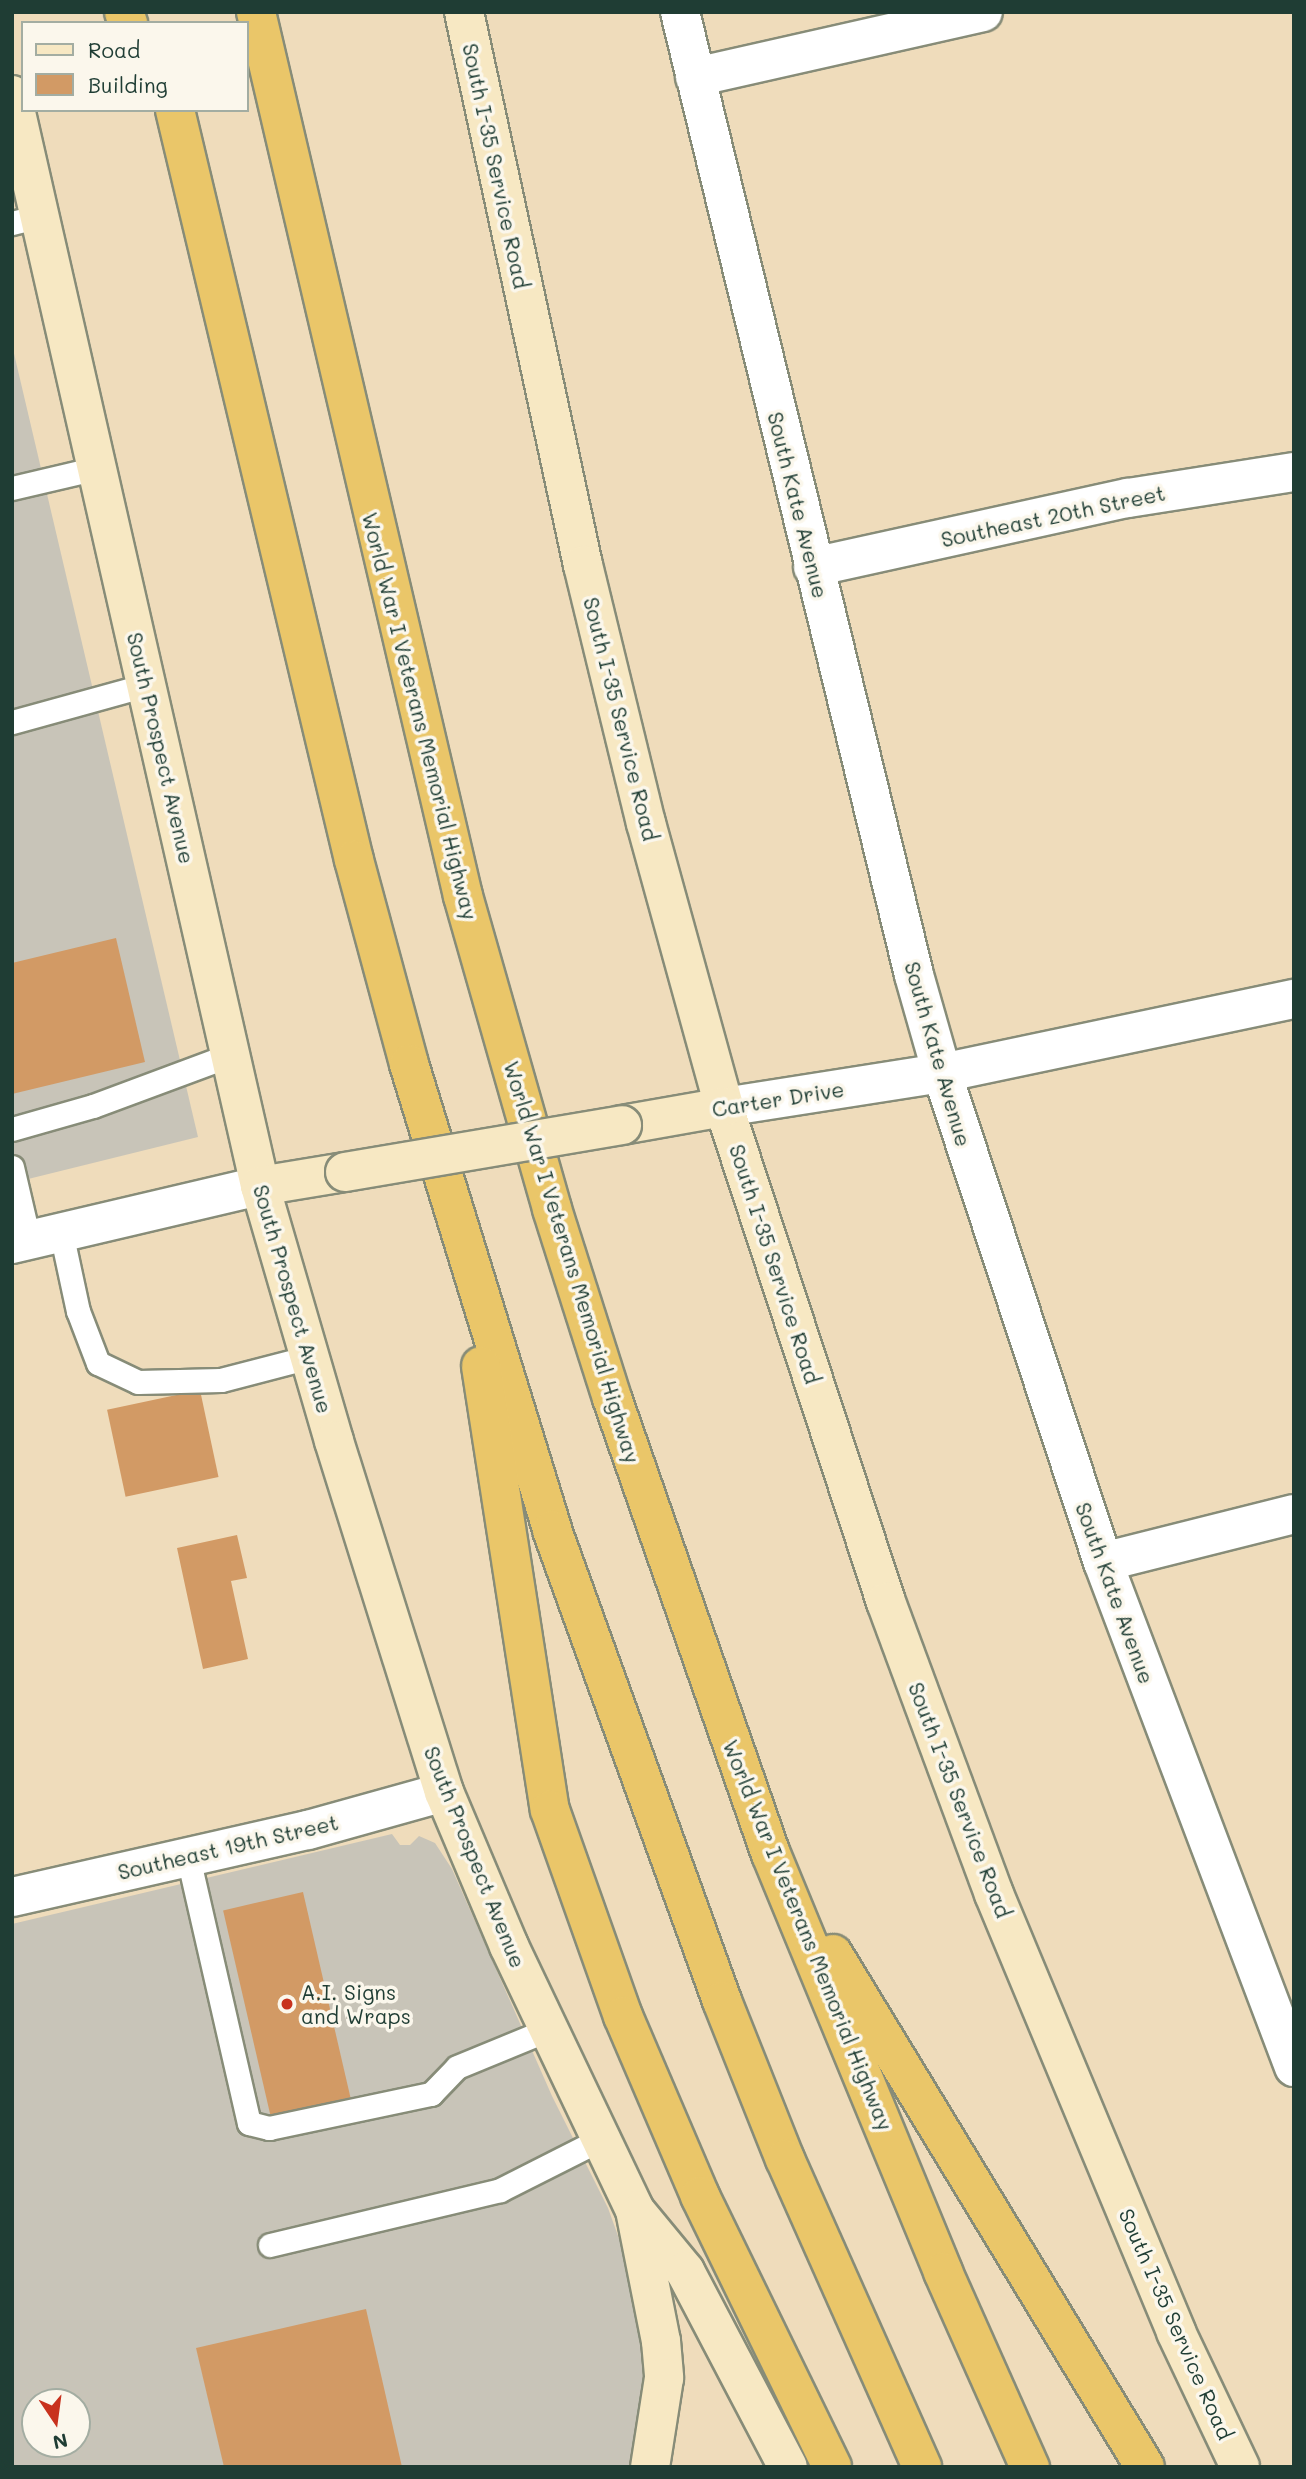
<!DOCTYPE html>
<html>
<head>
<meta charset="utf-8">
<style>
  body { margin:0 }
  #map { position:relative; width:1306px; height:2479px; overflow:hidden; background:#efdcbb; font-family:Mali,sans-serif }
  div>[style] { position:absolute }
  .industrial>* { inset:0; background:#c8c4b8 }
  .building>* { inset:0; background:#d29a65; transform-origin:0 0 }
  .roads { filter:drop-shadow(2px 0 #878c78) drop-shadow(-2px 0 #878c78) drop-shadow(0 2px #878c78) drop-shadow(0 -2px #878c78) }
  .lane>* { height:23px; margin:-11.5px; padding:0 11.5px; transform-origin:11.5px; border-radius:11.5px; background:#fff }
  .street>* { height:38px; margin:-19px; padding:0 19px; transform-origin:19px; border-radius:19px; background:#fff }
  .secondary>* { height:38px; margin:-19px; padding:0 19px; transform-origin:19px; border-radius:19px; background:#f7e8c3 }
  .highway>* { height:38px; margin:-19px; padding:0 19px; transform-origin:19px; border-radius:19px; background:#eac669 }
  .bridges { filter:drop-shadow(2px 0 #878c78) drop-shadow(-2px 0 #878c78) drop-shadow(0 2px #878c78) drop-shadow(0 -2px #878c78) }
  .secondary-bridge>* { height:38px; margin:-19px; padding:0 19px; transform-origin:19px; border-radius:19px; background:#f7e8c3 }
  .dots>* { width:19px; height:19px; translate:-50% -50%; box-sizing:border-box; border:4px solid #fbf7ec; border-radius:50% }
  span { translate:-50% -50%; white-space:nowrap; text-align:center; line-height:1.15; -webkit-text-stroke:7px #fbf7ec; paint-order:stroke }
  .street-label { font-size:21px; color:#1f3d34 }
  .poi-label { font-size:21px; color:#1f3d34 }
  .left { translate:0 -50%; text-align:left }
  .frame { position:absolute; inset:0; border:14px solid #1f3d34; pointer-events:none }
  .legend { position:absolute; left:21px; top:21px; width:228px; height:91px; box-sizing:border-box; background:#fbf7ec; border:2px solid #a3ada2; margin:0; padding:9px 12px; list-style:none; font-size:21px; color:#1f3d34 }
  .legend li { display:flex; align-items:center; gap:14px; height:35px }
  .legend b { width:35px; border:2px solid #a3ada2 }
  .north { position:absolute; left:21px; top:2388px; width:70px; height:70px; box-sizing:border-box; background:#fbf7ec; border:2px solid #a3ada2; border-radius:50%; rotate:167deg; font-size:19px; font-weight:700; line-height:28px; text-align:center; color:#1f3d34 }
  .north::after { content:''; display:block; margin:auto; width:24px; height:32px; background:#c8321e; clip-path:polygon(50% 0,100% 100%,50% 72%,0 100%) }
</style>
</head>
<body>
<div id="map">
  <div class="industrial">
    <i style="clip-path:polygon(12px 345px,198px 1137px,12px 1183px)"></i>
    <i style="clip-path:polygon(evenodd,392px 1834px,400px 1845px,410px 1845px,419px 1836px,435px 1843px,452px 1869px,552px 2096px,608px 2208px,631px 2272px,648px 2371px,644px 2424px,631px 2467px,12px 2467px,12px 1924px,392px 1834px,35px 2402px,77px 2402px,77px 2444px,35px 2444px,35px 2402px)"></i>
  </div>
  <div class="building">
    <i style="clip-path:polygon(116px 938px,145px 1062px,12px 1094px,12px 963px)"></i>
    <i style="left:200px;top:1390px;width:89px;height:95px;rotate:78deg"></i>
    <i style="clip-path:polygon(237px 1535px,247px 1578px,231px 1581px,248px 1659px,203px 1669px,177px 1548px)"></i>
    <i style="left:303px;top:1892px;width:211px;height:82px;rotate:77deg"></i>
    <i style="clip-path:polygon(366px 2309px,402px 2467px,224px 2467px,196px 2348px)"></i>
  </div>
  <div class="roads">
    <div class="lane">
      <i style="left:12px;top:223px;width:29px;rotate:-14deg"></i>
      <i style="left:12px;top:488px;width:87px;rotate:-13.2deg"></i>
      <i style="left:12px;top:722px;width:139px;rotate:-15.4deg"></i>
      <i style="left:12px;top:1129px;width:84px;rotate:-15.9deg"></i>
      <i style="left:93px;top:1106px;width:146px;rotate:-20.4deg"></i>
      <i style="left:12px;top:1167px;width:75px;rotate:76.9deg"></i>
      <i style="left:61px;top:1232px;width:81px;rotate:77.9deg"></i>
      <i style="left:78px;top:1311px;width:56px;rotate:69deg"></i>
      <i style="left:98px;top:1363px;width:44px;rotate:25.4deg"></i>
      <i style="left:138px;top:1382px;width:83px;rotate:-1.4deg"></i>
      <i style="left:221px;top:1380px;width:91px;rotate:-14.6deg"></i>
      <i style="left:188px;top:1857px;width:273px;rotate:77.1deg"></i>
      <i style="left:249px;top:2123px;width:21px;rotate:14deg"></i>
      <i style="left:269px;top:2128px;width:166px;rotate:-11.9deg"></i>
      <i style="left:431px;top:2094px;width:37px;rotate:-46deg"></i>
      <i style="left:457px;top:2067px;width:100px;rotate:-22.4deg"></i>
      <i style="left:270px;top:2245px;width:236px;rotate:-13.4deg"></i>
      <i style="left:500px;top:2190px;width:113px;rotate:-26.8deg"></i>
    </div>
    <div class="street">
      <i style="left:680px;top:12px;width:991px;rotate:76.34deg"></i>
      <i style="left:914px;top:975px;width:102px;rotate:74.1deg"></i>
      <i style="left:942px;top:1073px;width:515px;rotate:71.78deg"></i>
      <i style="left:1103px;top:1562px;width:540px;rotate:69.28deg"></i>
      <i style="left:695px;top:77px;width:295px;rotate:-12.7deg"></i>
      <i style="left:813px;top:567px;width:322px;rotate:-12.4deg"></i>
      <i style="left:1128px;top:498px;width:168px;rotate:-8.9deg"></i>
      <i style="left:724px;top:1107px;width:221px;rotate:-8.9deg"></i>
      <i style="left:942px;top:1073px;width:360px;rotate:-11.9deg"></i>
      <i style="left:12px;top:1244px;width:255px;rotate:-13.2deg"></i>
      <i style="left:1103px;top:1562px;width:197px;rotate:-14.1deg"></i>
      <i style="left:12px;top:1897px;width:303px;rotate:-12.8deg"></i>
      <i style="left:308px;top:1830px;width:141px;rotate:-15.6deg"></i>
    </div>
    <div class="secondary">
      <i style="left:464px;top:12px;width:566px;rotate:77.86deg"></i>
      <i style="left:583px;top:565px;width:266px;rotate:76.3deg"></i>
      <i style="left:646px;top:823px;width:295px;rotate:74.6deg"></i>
      <i style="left:724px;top:1107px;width:521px;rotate:71.88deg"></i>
      <i style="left:886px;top:1602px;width:311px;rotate:69.7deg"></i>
      <i style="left:994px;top:1894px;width:474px;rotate:67.4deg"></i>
      <i style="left:1176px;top:2332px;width:149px;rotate:64.6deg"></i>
      <i style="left:12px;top:95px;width:1119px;rotate:77.19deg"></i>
      <i style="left:260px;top:1186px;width:266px;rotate:73.8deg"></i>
      <i style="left:334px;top:1441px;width:368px;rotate:72.6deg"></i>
      <i style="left:444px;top:1792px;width:167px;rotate:67.1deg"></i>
      <i style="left:509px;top:1946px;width:293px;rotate:64.5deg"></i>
      <i style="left:635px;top:2210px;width:134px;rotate:78.8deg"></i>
      <i style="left:661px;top:2341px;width:37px;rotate:85deg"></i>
      <i style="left:664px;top:2378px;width:90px;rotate:98.9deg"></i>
      <i style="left:622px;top:1125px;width:104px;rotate:-10deg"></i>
      <i style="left:260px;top:1186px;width:86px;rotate:-9.4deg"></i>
      <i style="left:638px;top:2214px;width:74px;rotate:50.5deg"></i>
      <i style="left:685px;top:2271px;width:221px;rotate:62.3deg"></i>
    </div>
    <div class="highway">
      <i style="left:124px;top:12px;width:12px;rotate:70deg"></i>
      <i style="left:256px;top:12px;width:908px;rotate:76.82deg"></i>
      <i style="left:463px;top:896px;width:325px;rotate:74.1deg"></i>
      <i style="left:552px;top:1209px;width:198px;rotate:72.4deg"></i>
      <i style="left:612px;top:1398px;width:483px;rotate:70.8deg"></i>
      <i style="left:771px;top:1854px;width:452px;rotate:67.6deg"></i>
      <i style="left:943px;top:2272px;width:214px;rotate:66deg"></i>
      <i style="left:175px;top:110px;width:771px;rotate:76.58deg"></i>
      <i style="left:354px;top:860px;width:211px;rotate:74.9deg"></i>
      <i style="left:409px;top:1064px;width:487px;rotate:72.9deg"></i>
      <i style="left:552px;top:1530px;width:501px;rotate:70.15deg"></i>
      <i style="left:722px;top:2001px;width:170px;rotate:68.3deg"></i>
      <i style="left:785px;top:2159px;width:337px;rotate:66deg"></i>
      <i style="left:481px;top:1366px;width:449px;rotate:81.2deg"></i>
      <i style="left:550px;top:1810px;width:219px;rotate:70.5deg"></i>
      <i style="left:623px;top:2016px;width:196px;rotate:66.8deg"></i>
      <i style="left:700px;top:2196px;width:301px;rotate:64deg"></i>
      <i style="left:833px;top:1954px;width:600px;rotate:58.69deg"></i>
    </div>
  </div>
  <div class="bridges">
    <div class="secondary-bridge">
      <i style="left:345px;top:1172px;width:281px;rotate:-9.6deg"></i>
    </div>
  </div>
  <div class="dots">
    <i style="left:287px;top:2004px;background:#c8321e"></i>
  </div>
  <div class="street-label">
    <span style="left:496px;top:166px;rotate:78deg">South I-35 Service Road</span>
    <span style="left:798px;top:505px;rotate:76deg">South Kate Avenue</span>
    <span style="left:1053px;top:516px;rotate:-12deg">Southeast 20th Street</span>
    <span style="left:420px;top:716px;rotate:76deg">World War I Veterans Memorial Highway</span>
    <span style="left:621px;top:719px;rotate:76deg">South I-35 Service Road</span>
    <span style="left:161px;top:748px;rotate:77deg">South Prospect Avenue</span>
    <span style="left:938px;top:1054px;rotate:74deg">South Kate Avenue</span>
    <span style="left:778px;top:1099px;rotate:-9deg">Carter Drive</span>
    <span style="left:572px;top:1262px;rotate:73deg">World War I Veterans Memorial Highway</span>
    <span style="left:775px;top:1264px;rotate:72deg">South I-35 Service Road</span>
    <span style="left:293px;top:1299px;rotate:74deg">South Prospect Avenue</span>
    <span style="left:1115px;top:1593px;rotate:70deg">South Kate Avenue</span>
    <span style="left:960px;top:1800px;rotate:69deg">South I-35 Service Road</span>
    <span style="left:228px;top:1847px;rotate:-13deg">Southeast 19th Street</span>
    <span style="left:475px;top:1857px;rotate:68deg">South Prospect Avenue</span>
    <span style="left:808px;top:1935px;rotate:68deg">World War I Veterans Memorial Highway</span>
    <span style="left:1176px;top:2324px;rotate:66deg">South I-35 Service Road</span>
  </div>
  <div class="poi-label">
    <span class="left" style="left:301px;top:2004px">A.I. Signs<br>and Wraps</span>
  </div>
  <div class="frame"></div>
  <ul class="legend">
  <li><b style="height:9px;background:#f7e8c3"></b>Road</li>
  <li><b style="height:19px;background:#d29a65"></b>Building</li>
  </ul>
  <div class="north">N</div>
</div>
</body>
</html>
